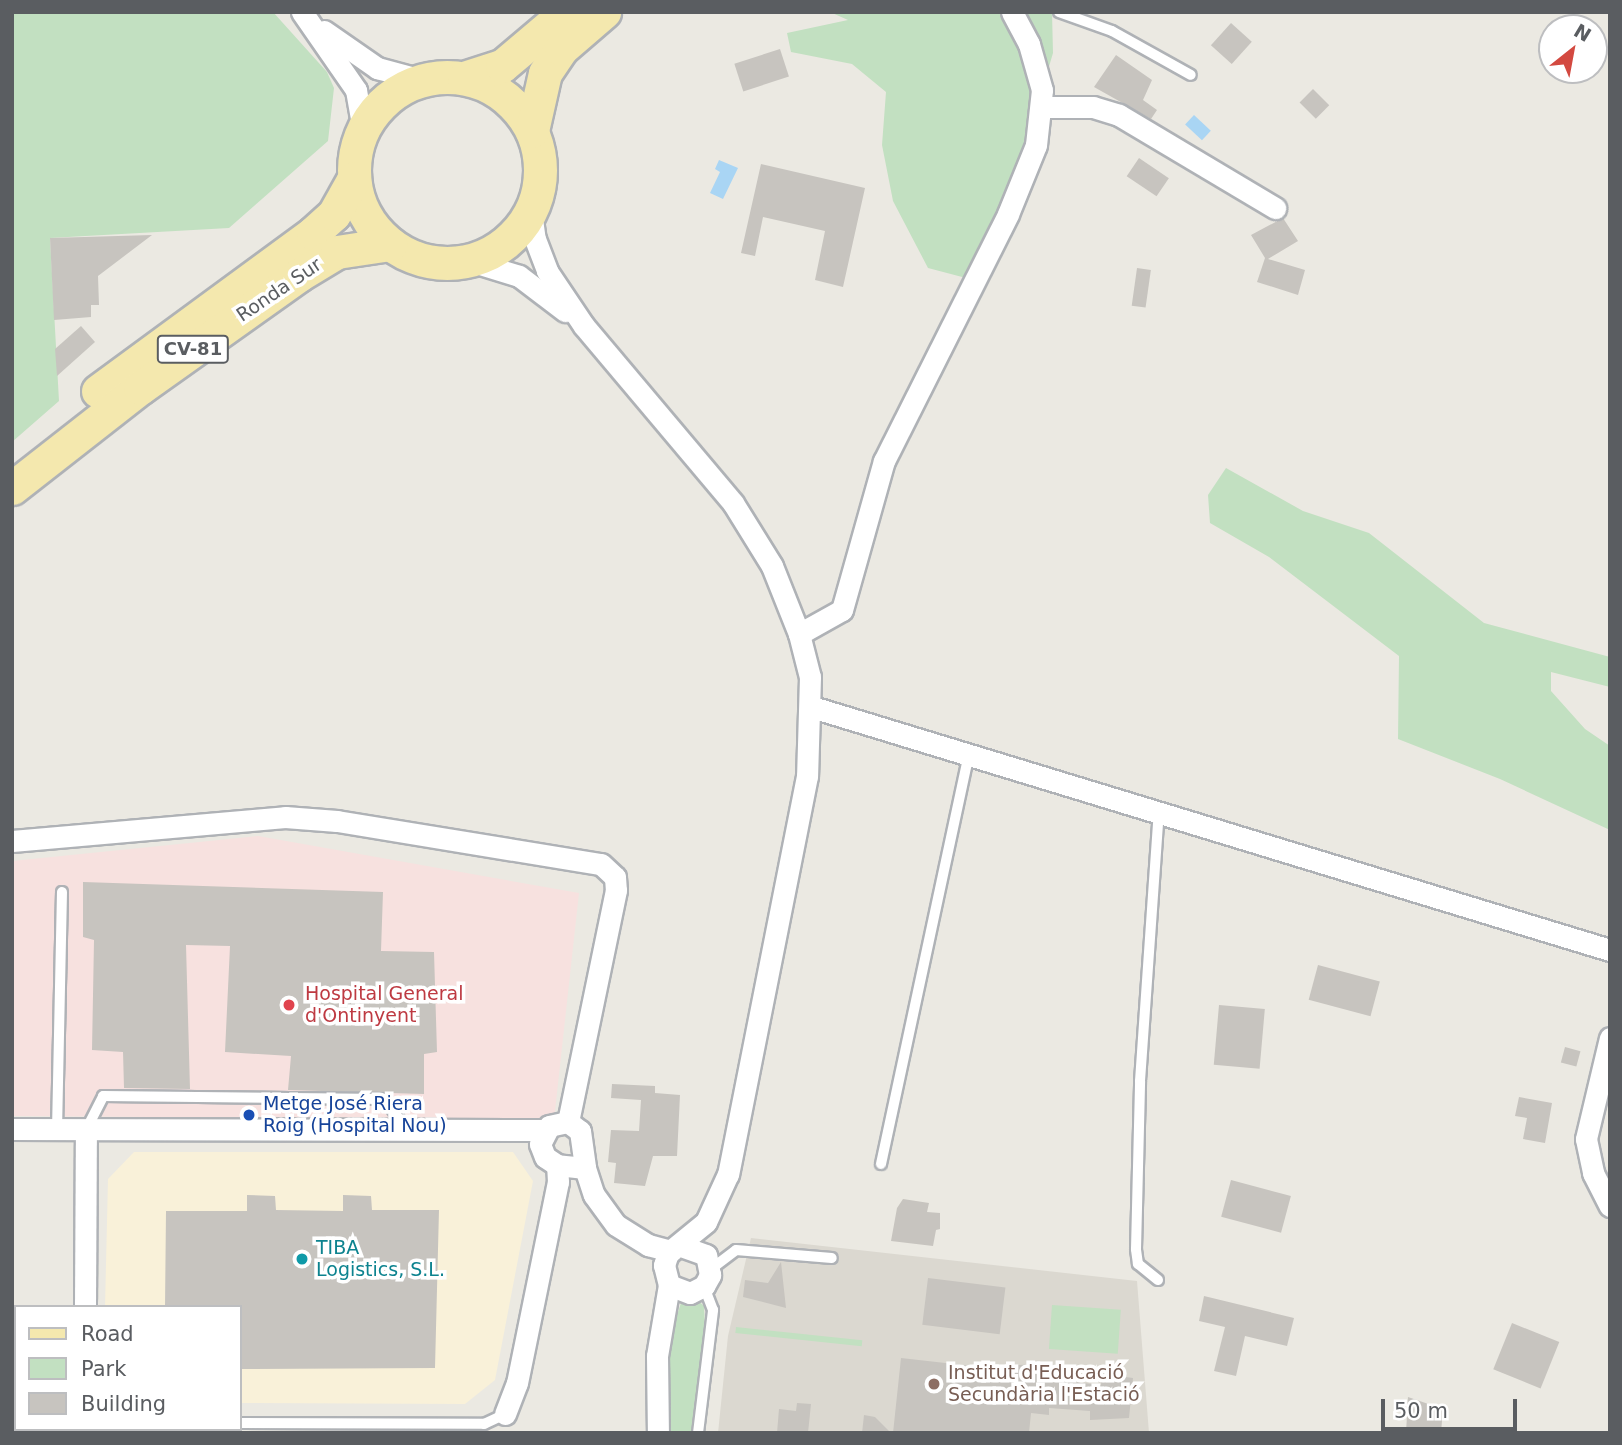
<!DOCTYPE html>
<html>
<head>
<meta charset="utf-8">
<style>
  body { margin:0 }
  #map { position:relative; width:1622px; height:1445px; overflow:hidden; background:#ebe9e2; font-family:"DejaVu Sans",sans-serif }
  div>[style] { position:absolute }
  .commercial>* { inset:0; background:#f9f1d9 }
  .education>* { inset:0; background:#dbd8d0 }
  .medical>* { inset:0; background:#f7e1df }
  .green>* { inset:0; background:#c2e0c1; transform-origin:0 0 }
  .water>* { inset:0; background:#a9d5f4; transform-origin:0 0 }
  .building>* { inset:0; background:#c7c4bf; transform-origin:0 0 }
  .roads { filter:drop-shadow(2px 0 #afb2b6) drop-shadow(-2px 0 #afb2b6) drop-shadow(0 2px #afb2b6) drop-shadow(0 -2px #afb2b6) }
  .service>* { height:10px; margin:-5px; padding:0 5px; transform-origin:5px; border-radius:5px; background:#fff }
  .minor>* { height:21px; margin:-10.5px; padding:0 10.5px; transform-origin:10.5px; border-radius:10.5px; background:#fff }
  .primary>* { height:33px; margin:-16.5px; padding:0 16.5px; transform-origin:16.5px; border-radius:16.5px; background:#f4e8ae }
  .primary>.ring { margin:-16.5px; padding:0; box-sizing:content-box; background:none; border:33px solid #f4e8ae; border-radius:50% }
  .dots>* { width:19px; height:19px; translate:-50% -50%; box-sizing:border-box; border:4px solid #fff; border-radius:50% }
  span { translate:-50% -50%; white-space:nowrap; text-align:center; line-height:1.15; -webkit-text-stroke:7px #fff; paint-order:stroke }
  .shield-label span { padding:2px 5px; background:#fff; border:2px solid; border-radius:5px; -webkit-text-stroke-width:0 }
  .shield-label { font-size:18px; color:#5a5d61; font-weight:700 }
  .street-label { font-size:19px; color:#5a5d61 }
  .health-label { font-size:19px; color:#be3a42 }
  .left { translate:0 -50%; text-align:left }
  .transit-label { font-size:19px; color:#164399 }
  .culture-label { font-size:19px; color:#0d838f }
  .education-label { font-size:19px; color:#785e54 }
  .frame { position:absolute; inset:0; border:14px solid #5a5d61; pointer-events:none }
  .legend { position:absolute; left:14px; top:1305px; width:228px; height:126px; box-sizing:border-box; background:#fff; border:2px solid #bdbec0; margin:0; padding:9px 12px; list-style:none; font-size:21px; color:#5a5d61 }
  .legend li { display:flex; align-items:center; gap:14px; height:35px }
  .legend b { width:35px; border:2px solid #bdbec0 }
  .north { position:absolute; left:1538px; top:14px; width:70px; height:70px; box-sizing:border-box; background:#fff; border:2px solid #bdbec0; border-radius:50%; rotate:31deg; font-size:19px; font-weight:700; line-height:28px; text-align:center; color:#5a5d61 }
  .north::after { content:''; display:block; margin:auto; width:24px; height:32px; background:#d34940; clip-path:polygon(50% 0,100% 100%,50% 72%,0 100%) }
  .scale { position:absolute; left:1381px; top:1399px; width:136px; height:32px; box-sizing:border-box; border:4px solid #5a5d61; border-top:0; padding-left:9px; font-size:21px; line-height:24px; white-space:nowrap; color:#5a5d61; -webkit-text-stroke:5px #fff; paint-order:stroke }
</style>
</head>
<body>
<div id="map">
  <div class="commercial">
    <i style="clip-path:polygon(134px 1152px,513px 1152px,533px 1181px,495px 1380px,465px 1404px,240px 1403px,240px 1307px,105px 1307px,108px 1179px)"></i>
  </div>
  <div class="education">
    <i style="clip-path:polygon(751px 1238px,1137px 1281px,1149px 1433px,718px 1433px,728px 1336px)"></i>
  </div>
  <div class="medical">
    <i style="clip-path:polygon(258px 836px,579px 893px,554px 1120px,12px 1116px,12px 861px)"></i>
  </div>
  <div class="green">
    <i style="clip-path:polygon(12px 12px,273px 12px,327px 72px,334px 88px,328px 141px,229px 228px,50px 238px,59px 401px,12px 442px)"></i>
    <i style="clip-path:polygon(830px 12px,1052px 12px,1053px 53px,1022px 158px,966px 278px,928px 268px,893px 201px,882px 145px,886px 92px,852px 64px,791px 52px,787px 33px,848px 20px)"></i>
    <i style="clip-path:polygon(1226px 468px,1303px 511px,1369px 533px,1484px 623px,1610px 657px,1610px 687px,1551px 672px,1551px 691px,1585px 729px,1610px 746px,1610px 830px,1500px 779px,1398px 739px,1399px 656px,1269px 557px,1210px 523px,1208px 495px)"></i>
    <i style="clip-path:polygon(693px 1296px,704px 1306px,705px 1325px,691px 1433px,665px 1433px,671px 1333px,681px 1303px)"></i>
    <i style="left:1052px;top:1305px;width:69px;height:44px;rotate:4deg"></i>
    <i style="left:736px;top:1327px;width:127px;height:6px;rotate:6deg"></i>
  </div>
  <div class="water">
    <i style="left:1194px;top:115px;width:23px;height:13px;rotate:43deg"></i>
    <i style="clip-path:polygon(719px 160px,738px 168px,723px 199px,710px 193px,720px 172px,715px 169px)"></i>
  </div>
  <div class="building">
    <i style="left:1231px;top:23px;width:28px;height:30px;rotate:42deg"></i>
    <i style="left:780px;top:49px;width:29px;height:48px;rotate:72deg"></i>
    <i style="clip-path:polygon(1116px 55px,1152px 80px,1143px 100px,1157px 110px,1151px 119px,1094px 87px)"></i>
    <i style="left:1313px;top:89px;width:23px;height:19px;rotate:45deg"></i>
    <i style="left:1139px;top:158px;width:36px;height:22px;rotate:34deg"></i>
    <i style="clip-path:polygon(761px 164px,865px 188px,843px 287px,815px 280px,825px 231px,763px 217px,755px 256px,741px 253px)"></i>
    <i style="clip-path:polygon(1283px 218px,1298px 241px,1268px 259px,1305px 270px,1298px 295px,1257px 282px,1265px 258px,1251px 235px)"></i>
    <i style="clip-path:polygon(152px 235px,98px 276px,99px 305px,91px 305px,91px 317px,54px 320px,50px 238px)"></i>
    <i style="left:1137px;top:268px;width:14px;height:38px;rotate:8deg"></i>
    <i style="clip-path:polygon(81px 326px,95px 342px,57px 376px,55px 349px)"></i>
    <i style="clip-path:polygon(83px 882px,383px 892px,381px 951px,434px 952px,437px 1052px,424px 1054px,424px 1094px,288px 1090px,291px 1056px,225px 1052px,230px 946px,186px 945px,190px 1089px,124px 1088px,123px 1052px,92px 1050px,94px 940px,83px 937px)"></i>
    <i style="left:1318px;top:965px;width:64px;height:36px;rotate:15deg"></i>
    <i style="left:1219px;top:1005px;width:46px;height:60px;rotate:5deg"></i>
    <i style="left:1565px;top:1047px;width:16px;height:16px;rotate:15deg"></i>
    <i style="clip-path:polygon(612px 1084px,655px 1086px,655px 1093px,680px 1095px,677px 1156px,653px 1156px,645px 1186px,614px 1183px,616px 1163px,608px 1162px,611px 1130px,639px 1131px,641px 1100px,611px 1098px)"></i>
    <i style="clip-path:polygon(1519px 1097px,1552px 1103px,1545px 1143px,1523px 1139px,1527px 1118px,1515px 1116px)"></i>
    <i style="left:1231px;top:1180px;width:62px;height:38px;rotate:15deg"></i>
    <i style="clip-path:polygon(247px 1195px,275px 1196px,276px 1210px,343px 1211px,343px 1195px,371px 1196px,372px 1210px,439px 1210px,435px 1368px,240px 1369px,240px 1307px,165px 1307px,166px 1211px,247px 1211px)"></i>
    <i style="clip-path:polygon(903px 1199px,929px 1203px,927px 1212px,940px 1213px,940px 1229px,936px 1230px,933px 1246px,891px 1241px,897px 1208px)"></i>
    <i style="clip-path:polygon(781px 1262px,786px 1308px,743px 1297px,745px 1280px,768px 1283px)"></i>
    <i style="left:928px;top:1278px;width:78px;height:47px;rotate:7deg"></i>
    <i style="clip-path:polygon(1204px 1296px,1294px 1318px,1287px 1346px,1245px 1336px,1236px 1376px,1214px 1371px,1225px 1327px,1199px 1321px)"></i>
    <i style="left:1512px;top:1323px;width:51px;height:50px;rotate:22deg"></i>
    <i style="clip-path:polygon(901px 1358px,1016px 1371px,1017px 1365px,1048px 1364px,1047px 1379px,1101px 1385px,1102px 1374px,1133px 1378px,1129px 1418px,1090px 1420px,1090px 1411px,1049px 1408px,1049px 1415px,1031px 1413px,1029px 1433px,893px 1433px)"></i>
    <i style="clip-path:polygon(1408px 1397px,1443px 1409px,1441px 1433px,1406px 1433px)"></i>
    <i style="clip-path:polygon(797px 1403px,811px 1404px,808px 1433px,777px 1433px,779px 1409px,796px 1411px)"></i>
    <i style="clip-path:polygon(864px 1415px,875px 1417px,891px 1433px,862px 1433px)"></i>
  </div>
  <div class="roads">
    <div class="service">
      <i style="left:1059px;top:12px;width:56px;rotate:19.7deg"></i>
      <i style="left:1112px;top:31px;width:90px;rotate:29.1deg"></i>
      <i style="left:57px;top:1130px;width:238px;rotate:-88.8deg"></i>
      <i style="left:86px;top:1130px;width:38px;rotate:-63deg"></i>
      <i style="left:103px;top:1096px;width:282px;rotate:0.6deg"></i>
      <i style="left:385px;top:1099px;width:38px;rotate:55deg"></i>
      <i style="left:881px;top:1164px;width:420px;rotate:-77.9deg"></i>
      <i style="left:711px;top:1269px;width:31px;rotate:-37deg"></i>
      <i style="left:736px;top:1250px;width:96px;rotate:4.8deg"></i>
      <i style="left:1158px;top:1280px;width:26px;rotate:-141deg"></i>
      <i style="left:1138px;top:1264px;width:15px;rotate:-98deg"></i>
      <i style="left:1136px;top:1249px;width:168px;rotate:-88.6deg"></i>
      <i style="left:1140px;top:1081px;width:270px;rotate:-86deg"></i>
      <i style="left:12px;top:1423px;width:4px"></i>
      <i style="left:240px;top:1423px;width:244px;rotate:0.2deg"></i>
      <i style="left:484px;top:1424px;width:23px;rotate:-25deg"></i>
      <i style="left:698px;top:1433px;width:124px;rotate:-83deg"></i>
      <i style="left:713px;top:1310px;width:26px;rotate:-111deg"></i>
    </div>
    <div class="minor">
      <i style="left:302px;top:12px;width:95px;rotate:55.3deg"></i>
      <i style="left:356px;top:90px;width:40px;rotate:80deg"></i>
      <i style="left:324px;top:31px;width:65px;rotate:34.9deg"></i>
      <i style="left:377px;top:68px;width:47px;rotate:14.9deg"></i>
      <i style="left:1043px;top:107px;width:50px"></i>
      <i style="left:1093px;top:107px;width:27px;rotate:17deg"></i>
      <i style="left:1119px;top:115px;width:182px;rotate:30.8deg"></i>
      <i style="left:531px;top:212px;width:27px;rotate:82deg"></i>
      <i style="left:535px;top:239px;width:34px;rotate:69deg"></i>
      <i style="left:547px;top:271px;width:66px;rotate:56.1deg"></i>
      <i style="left:584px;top:326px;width:231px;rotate:49.9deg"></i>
      <i style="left:733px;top:503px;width:74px;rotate:58.2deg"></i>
      <i style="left:772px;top:566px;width:73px;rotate:68.3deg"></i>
      <i style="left:799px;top:634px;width:44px;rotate:75.7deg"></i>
      <i style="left:810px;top:677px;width:99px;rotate:91.7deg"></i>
      <i style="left:807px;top:776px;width:406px;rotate:101.2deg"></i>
      <i style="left:728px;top:1174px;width:53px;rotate:114.6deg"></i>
      <i style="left:706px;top:1222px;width:49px;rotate:140.8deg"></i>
      <i style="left:668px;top:1253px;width:13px;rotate:108deg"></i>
      <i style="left:664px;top:1265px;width:21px;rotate:76deg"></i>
      <i style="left:669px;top:1285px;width:72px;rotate:99.6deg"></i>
      <i style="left:657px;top:1356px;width:77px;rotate:89.3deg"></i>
      <i style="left:470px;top:261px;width:51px;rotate:17deg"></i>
      <i style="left:519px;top:276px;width:58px;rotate:37.3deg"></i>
      <i style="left:799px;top:634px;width:49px;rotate:-29.2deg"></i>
      <i style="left:842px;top:610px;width:155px;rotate:-74.3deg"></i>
      <i style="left:884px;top:461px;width:276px;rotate:-63.3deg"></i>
      <i style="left:1008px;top:214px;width:74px;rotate:-67.9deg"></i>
      <i style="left:1036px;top:145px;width:55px;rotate:-83.8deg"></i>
      <i style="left:1042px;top:90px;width:48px;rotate:-105.8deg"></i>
      <i style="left:1029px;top:44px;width:36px;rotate:-118deg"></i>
      <i style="left:812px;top:707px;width:834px;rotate:16.94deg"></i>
      <i style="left:12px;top:841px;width:274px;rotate:-5deg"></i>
      <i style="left:285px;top:817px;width:52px;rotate:4.4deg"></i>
      <i style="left:337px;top:821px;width:267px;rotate:9.3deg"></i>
      <i style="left:601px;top:864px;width:19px;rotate:43deg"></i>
      <i style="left:615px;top:877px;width:13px;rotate:86deg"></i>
      <i style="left:616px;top:890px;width:237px;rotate:101.7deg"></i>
      <i style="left:1610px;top:1038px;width:104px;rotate:103.4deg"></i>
      <i style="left:1586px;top:1139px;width:35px;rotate:78deg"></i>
      <i style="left:1593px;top:1173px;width:37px;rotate:63deg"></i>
      <i style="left:12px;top:1129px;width:532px;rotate:0.11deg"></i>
      <i style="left:585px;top:1168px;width:28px;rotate:-174deg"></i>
      <i style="left:557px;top:1165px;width:14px;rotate:-146deg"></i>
      <i style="left:545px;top:1157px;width:14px;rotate:-111deg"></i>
      <i style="left:540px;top:1144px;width:20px;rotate:-63deg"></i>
      <i style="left:549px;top:1126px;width:19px;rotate:-12deg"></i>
      <i style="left:568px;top:1122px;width:15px;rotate:37deg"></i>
      <i style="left:580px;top:1131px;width:37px;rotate:82deg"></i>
      <i style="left:585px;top:1168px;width:28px;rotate:72deg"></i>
      <i style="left:594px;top:1195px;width:37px;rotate:54deg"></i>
      <i style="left:616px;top:1225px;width:38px;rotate:32deg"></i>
      <i style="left:648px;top:1245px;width:24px;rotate:15deg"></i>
      <i style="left:669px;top:1285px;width:22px;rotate:21deg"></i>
      <i style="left:690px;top:1293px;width:16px;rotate:-27deg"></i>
      <i style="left:704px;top:1286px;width:13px;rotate:-61deg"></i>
      <i style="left:710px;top:1275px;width:20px;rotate:-101deg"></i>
      <i style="left:706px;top:1255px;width:27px;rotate:-160deg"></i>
      <i style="left:85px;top:1307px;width:177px;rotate:-89.7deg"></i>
      <i style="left:505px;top:1414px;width:33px;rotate:-69deg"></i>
      <i style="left:517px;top:1383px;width:205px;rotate:-78.5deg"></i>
      <i style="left:558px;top:1182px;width:17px;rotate:-93deg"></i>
    </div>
    <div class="primary">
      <i class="ring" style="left:354px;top:77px;width:153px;height:153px"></i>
      <i style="left:464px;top:78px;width:40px;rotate:-18deg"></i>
      <i style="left:502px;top:66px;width:84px;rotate:-40.2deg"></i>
      <i style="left:532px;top:131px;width:59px;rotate:-77.4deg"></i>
      <i style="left:545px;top:73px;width:29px;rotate:-56deg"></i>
      <i style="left:561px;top:49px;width:57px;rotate:-40.7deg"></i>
      <i style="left:98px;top:391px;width:267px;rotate:-36.3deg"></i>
      <i style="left:313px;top:233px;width:28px;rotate:-42deg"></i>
      <i style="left:334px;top:214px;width:41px;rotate:-60.9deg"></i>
      <i style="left:12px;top:488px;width:162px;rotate:-38deg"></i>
      <i style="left:140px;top:388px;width:195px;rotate:-35.4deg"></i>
      <i style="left:299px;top:275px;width:44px;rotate:-31.2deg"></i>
      <i style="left:337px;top:252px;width:54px;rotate:-8.6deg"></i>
    </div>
  </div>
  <div class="dots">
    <i style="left:289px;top:1005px;background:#e0444e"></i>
    <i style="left:249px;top:1115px;background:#1a4fb4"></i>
    <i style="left:302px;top:1259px;background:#0f9aa8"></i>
    <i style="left:934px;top:1384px;background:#8d6e63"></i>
  </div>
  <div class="shield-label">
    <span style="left:193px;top:349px">CV-81</span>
  </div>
  <div class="street-label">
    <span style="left:279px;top:290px;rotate:-34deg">Ronda Sur</span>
  </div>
  <div class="health-label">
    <span class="left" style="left:305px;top:1005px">Hospital General<br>d'Ontinyent</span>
  </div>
  <div class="transit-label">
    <span class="left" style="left:263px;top:1115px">Metge José Riera<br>Roig (Hospital Nou)</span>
  </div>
  <div class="culture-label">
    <span class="left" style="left:316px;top:1259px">TIBA<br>Logistics, S.L.</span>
  </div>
  <div class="education-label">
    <span class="left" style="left:948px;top:1384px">Institut d'Educació<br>Secundària l'Estació</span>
  </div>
  <div class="frame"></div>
  <ul class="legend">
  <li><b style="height:9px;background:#f4e8ae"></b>Road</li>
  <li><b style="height:19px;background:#c2e0c1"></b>Park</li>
  <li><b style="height:19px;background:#c7c4bf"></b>Building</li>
  </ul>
  <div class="north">N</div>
  <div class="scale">50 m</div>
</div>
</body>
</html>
